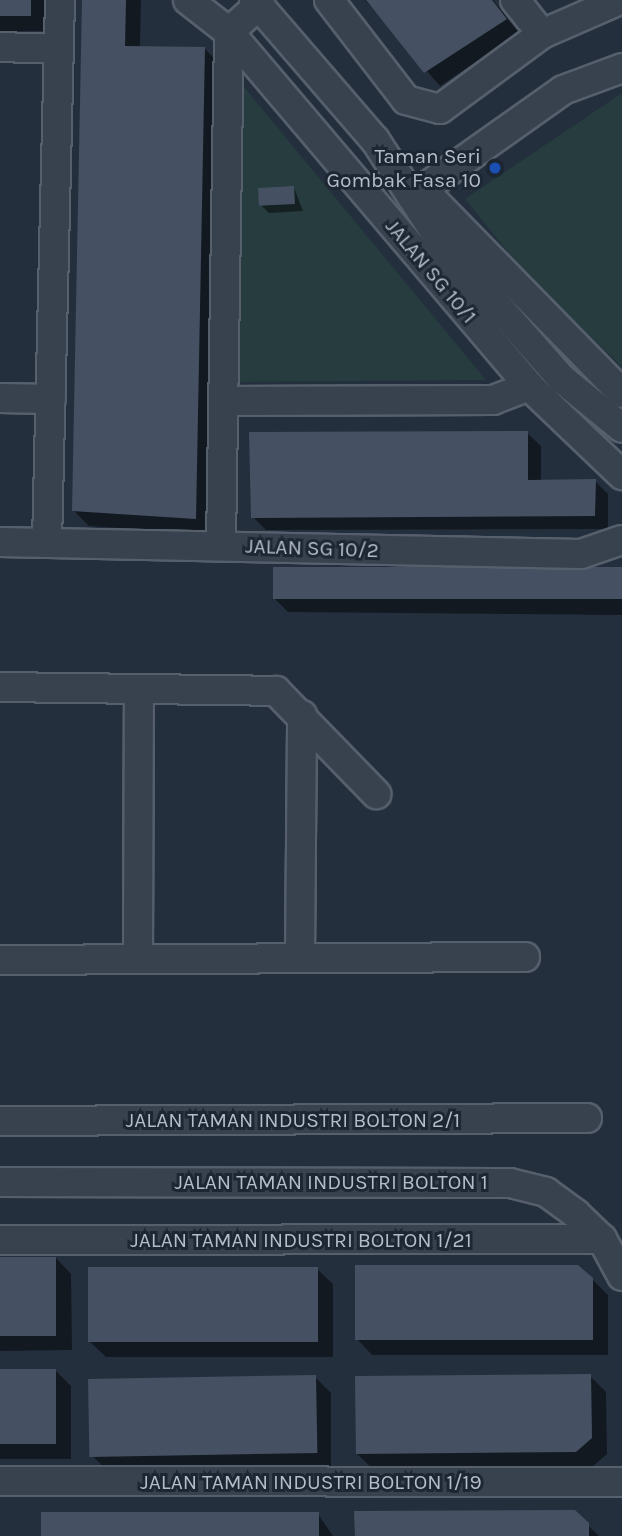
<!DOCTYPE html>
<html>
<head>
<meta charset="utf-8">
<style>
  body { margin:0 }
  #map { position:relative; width:622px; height:1536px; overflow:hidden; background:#242f3e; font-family:Karla,sans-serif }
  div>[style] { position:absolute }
  .green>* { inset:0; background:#263c3f }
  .shadow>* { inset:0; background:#0007; transform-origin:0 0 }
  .building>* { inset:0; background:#455162; transform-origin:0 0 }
  .roads { filter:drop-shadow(2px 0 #565f6c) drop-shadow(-2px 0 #565f6c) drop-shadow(0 2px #565f6c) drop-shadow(0 -2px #565f6c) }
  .minor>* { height:28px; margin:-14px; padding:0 14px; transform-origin:14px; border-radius:14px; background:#38414e }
  .dots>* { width:19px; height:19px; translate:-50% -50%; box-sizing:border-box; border:4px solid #1d2633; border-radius:50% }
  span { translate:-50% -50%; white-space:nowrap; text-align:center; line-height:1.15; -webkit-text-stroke:6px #1d2633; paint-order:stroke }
  .poi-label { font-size:21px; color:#b4bcc9 }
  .right { translate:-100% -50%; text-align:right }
  .street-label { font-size:21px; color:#b4bcc9 }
</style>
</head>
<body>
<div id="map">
  <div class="green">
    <i style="clip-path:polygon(239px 81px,486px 380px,237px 382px)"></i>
    <i style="clip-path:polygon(622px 93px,622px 367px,529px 278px,465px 199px)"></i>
  </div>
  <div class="shadow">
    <i style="left:0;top:0;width:47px;height:31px"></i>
    <i style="clip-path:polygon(84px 0,141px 0,140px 48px,205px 49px,220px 64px,211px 534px,89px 526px,73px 510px)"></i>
    <i style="clip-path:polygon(365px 0,493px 0,519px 33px,440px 86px)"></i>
    <i style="clip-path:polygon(294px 188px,303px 211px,269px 213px,261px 205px)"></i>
    <i style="clip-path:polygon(527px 433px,541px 446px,541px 481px,595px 481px,608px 494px,608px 529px,266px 530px,253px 517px)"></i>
    <i style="clip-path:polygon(622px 572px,622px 615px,288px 612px,274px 598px)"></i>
    <i style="clip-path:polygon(0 1258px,56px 1258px,71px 1274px,72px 1350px,0 1351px)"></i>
    <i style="clip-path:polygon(317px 1269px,333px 1284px,333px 1357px,106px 1357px,90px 1342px)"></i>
    <i style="clip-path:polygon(592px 1279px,608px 1295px,608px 1355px,372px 1355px,357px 1339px)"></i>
    <i style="clip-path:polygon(0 1370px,55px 1370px,71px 1386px,71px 1459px,0 1459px)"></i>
    <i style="clip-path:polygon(590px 1376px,606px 1392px,607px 1454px,592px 1467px,373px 1469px,357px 1454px)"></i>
    <i style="clip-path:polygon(315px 1377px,331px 1393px,331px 1468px,106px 1470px,91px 1454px)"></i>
    <i style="clip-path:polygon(574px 1512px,599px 1536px,356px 1536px)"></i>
    <i style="clip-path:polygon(318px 1514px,333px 1536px,43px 1536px)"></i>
  </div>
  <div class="building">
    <i style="left:0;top:0;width:31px;height:16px"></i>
    <i style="clip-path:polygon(82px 0,126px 0,125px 46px,205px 47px,196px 519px,72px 511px)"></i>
    <i style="clip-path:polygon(366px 0,492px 0,507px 19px,424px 73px)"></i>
    <i style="left:294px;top:186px;width:18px;height:36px;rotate:87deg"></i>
    <i style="clip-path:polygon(528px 431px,528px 480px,596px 479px,595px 516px,251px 518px,249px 432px)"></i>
    <i style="left:273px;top:567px;width:349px;height:32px"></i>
    <i style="left:0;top:1257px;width:56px;height:79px"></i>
    <i style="clip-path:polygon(355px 1265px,578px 1265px,593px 1278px,593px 1340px,355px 1340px)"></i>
    <i style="left:88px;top:1267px;width:230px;height:75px"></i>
    <i style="left:0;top:1369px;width:56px;height:75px"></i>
    <i style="clip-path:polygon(591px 1374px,592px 1438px,576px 1452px,356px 1454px,355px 1376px)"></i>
    <i style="left:316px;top:1375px;width:78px;height:228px;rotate:89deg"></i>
    <i style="clip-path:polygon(575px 1510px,589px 1523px,589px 1536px,355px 1536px,354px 1511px)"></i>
    <i style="left:41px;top:1512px;width:278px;height:24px"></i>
  </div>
  <div class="roads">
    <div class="minor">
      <i style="left:188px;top:0;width:52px;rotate:38deg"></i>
      <i style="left:229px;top:32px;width:464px;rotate:49.7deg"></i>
      <i style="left:529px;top:386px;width:129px;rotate:43.7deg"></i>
      <i style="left:254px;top:0;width:185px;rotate:49.2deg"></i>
      <i style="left:375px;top:140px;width:123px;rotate:57deg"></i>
      <i style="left:442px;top:243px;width:181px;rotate:48.6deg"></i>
      <i style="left:562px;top:379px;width:77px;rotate:39.2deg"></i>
      <i style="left:329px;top:0;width:126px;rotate:52.4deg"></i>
      <i style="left:406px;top:100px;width:35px;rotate:15deg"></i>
      <i style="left:440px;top:109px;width:127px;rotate:-36.3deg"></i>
      <i style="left:542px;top:34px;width:85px;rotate:-23.6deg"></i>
      <i style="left:515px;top:0;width:43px;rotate:51.5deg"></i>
      <i style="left:0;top:47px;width:59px;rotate:1.9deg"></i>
      <i style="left:425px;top:192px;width:281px;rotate:45.6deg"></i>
      <i style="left:412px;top:197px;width:185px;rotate:-35.3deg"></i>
      <i style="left:563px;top:90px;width:63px;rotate:-20.4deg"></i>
      <i style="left:0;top:398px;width:51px;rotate:1.1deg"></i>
      <i style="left:224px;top:401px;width:269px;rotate:-0.2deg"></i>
      <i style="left:493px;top:400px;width:39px;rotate:-21deg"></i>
      <i style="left:0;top:542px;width:581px;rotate:1.18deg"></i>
      <i style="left:581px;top:554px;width:43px;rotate:-18.9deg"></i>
      <i style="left:47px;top:543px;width:543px;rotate:-88.63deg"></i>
      <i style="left:221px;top:546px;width:514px;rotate:-89.11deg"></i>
      <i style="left:229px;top:32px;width:42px;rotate:-42.1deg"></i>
      <i style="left:0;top:687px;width:276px;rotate:0.8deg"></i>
      <i style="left:276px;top:691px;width:144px;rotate:45.8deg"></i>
      <i style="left:300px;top:957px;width:242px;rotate:-89.5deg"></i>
      <i style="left:138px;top:958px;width:269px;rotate:-89.8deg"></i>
      <i style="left:0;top:960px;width:525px;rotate:-0.33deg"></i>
      <i style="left:0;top:1121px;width:587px;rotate:-0.29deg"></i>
      <i style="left:0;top:1182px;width:510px;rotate:0.11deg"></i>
      <i style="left:510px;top:1183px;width:37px;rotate:14deg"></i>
      <i style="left:546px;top:1192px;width:37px;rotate:36deg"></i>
      <i style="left:576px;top:1214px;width:36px;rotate:44deg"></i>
      <i style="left:602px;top:1239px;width:42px;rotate:61.6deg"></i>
      <i style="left:0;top:1240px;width:602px;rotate:-0.1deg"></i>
      <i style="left:0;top:1481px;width:622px;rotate:0.09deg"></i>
    </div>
  </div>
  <div class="dots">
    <i style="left:495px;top:168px;background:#1a4fb4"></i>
  </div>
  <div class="poi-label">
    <span class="right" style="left:481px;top:168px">Taman Seri<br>Gombak Fasa 10</span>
  </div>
  <div class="street-label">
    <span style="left:431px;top:271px;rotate:50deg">JALAN SG 10/1</span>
    <span style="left:312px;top:548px;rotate:2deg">JALAN SG 10/2</span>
    <span style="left:293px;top:1120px">JALAN TAMAN INDUSTRI BOLTON 2/1</span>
    <span style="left:331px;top:1182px">JALAN TAMAN INDUSTRI BOLTON 1</span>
    <span style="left:301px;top:1240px">JALAN TAMAN INDUSTRI BOLTON 1/21</span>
    <span style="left:311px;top:1482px">JALAN TAMAN INDUSTRI BOLTON 1/19</span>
  </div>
</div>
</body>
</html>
